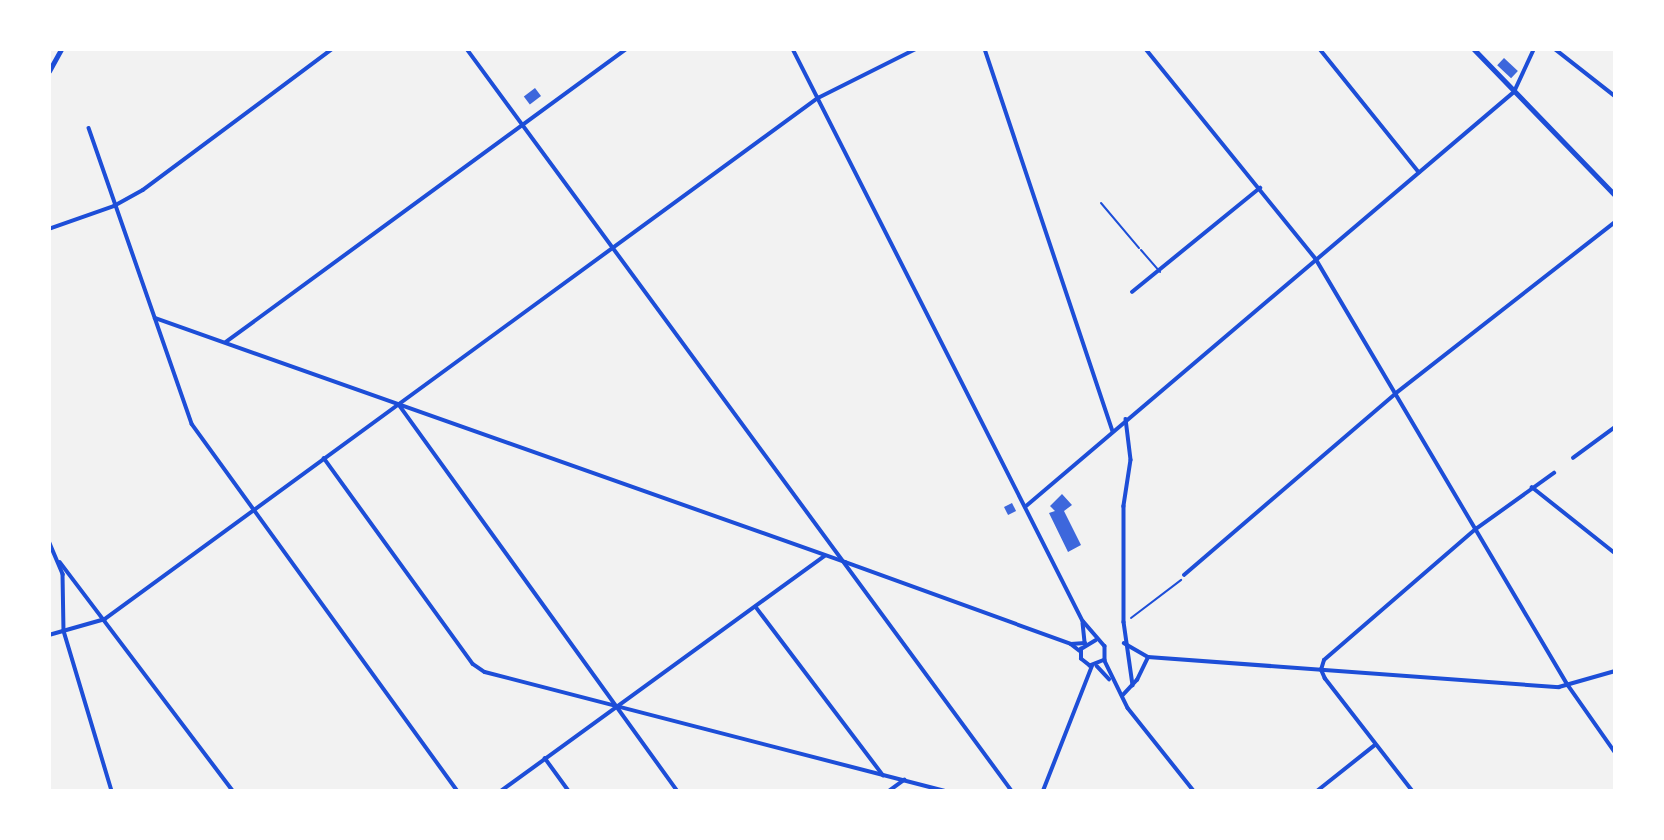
<!DOCTYPE html>
<html>
<head>
<meta charset="utf-8">
<style>
  body { margin:0 }
  #map { position:relative; width:1664px; height:840px; overflow:hidden; background:#f2f2f2; font-family:Georgia,serif }
  div>[style] { position:absolute }
  .building>* { inset:0; background:#3d67dc; transform-origin:0 0 }
  .path>* { height:2px; margin:-1px; padding:0 1px; transform-origin:1px; border-radius:1px; background:#1d4ed8 }
  .service>* { height:2px; margin:-1px; padding:0 1px; transform-origin:1px; border-radius:1px; background:#1d4ed8 }
  .minor>* { height:3.5px; margin:-1.75px; padding:0 1.75px; transform-origin:1.75px; border-radius:1.75px; background:#1d4ed8 }
  .tertiary>* { height:3.5px; margin:-1.75px; padding:0 1.75px; transform-origin:1.75px; border-radius:1.75px; background:#1d4ed8 }
  .secondary>* { height:4.5px; margin:-2.25px; padding:0 2.25px; transform-origin:2.25px; border-radius:2.25px; background:#1d4ed8 }
  .motorway>* { height:5px; margin:-2.5px; padding:0 2.5px; transform-origin:2.5px; border-radius:2.5px; background:#1d4ed8 }
  span { translate:-50% -50%; white-space:nowrap; text-align:center; line-height:1.15; -webkit-text-stroke:7px #fff; paint-order:stroke }
  .frame { position:absolute; inset:0; border:51px solid #fff; pointer-events:none }
</style>
</head>
<body>
<div id="map">
  <div class="building">
    <i style="left:1504px;top:58px;width:19px;height:10px;rotate:43deg"></i>
    <i style="left:535px;top:88px;width:10px;height:14px;rotate:53deg"></i>
    <i style="clip-path:polygon(1062px 494px,1072px 505px,1064px 511px,1081px 545px,1068px 552px,1049px 513px,1055px 511px,1050px 506px)"></i>
    <i style="left:1012px;top:503px;width:9px;height:9px;rotate:63deg"></i>
  </div>
  <div class="path">
    <i style="left:1101px;top:203px;width:59px;rotate:49.8deg"></i>
    <i style="left:1131px;top:618px;width:63px;rotate:-37.2deg"></i>
  </div>
  <div class="service">
    <i style="left:1141px;top:250px;width:29px;rotate:49deg"></i>
  </div>
  <div class="minor">
    <i style="left:467px;top:49px;width:921px;rotate:53.7deg"></i>
    <i style="left:985px;top:49px;width:403px;rotate:71.5deg"></i>
    <i style="left:1146px;top:49px;width:270px;rotate:51deg"></i>
    <i style="left:1316px;top:259px;width:495px;rotate:59.4deg"></i>
    <i style="left:1568px;top:685px;width:82px;rotate:55deg"></i>
    <i style="left:1320px;top:49px;width:158px;rotate:51.2deg"></i>
    <i style="left:1555px;top:49px;width:76px;rotate:38.1deg"></i>
    <i style="left:89px;top:128px;width:313px;rotate:70.8deg"></i>
    <i style="left:192px;top:424px;width:453px;rotate:54.1deg"></i>
    <i style="left:49px;top:229px;width:69px;rotate:-19.5deg"></i>
    <i style="left:114px;top:206px;width:33px;rotate:-29deg"></i>
    <i style="left:143px;top:190px;width:236px;rotate:-36.7deg"></i>
    <i style="left:1132px;top:292px;width:165px;rotate:-39.1deg"></i>
    <i style="left:155px;top:318px;width:732px;rotate:19.47deg"></i>
    <i style="left:845px;top:562px;width:240px;rotate:19.9deg"></i>
    <i style="left:1071px;top:644px;width:11px;rotate:38deg"></i>
    <i style="left:226px;top:342px;width:497px;rotate:-36.2deg"></i>
    <i style="left:400px;top:406px;width:475px;rotate:54.2deg"></i>
    <i style="left:1126px;top:419px;width:41px;rotate:83deg"></i>
    <i style="left:1131px;top:460px;width:47px;rotate:98.7deg"></i>
    <i style="left:1124px;top:506px;width:116px;rotate:90deg"></i>
    <i style="left:1124px;top:622px;width:64px;rotate:81.9deg"></i>
    <i style="left:324px;top:458px;width:254px;rotate:54.1deg"></i>
    <i style="left:473px;top:664px;width:14px;rotate:34deg"></i>
    <i style="left:485px;top:672px;width:474px;rotate:14.5deg"></i>
    <i style="left:1573px;top:458px;width:52px;rotate:-36.4deg"></i>
    <i style="left:1532px;top:487px;width:106px;rotate:38.5deg"></i>
    <i style="left:1025px;top:507px;width:641px;rotate:-40.32deg"></i>
    <i style="left:1514px;top:92px;width:47px;rotate:-65.1deg"></i>
    <i style="left:49px;top:541px;width:36px;rotate:67deg"></i>
    <i style="left:63px;top:574px;width:57px;rotate:89deg"></i>
    <i style="left:64px;top:631px;width:167px;rotate:73.3deg"></i>
    <i style="left:60px;top:562px;width:287px;rotate:52.9deg"></i>
    <i style="left:1184px;top:575px;width:278px;rotate:-40.6deg"></i>
    <i style="left:1395px;top:394px;width:279px;rotate:-38deg"></i>
    <i style="left:756px;top:607px;width:211px;rotate:52.9deg"></i>
    <i style="left:49px;top:635px;width:58px;rotate:-15.9deg"></i>
    <i style="left:105px;top:619px;width:883px;rotate:-36.16deg"></i>
    <i style="left:818px;top:98px;width:110px;rotate:-26.6deg"></i>
    <i style="left:1124px;top:643px;width:28px;rotate:30deg"></i>
    <i style="left:1148px;top:657px;width:412px;rotate:4.2deg"></i>
    <i style="left:1559px;top:687px;width:58px;rotate:-15.9deg"></i>
    <i style="left:1071px;top:644px;width:14px;rotate:-4deg"></i>
    <i style="left:1122px;top:696px;width:22px;rotate:-47deg"></i>
    <i style="left:1137px;top:680px;width:25px;rotate:-64deg"></i>
    <i style="left:545px;top:758px;width:41px;rotate:54deg"></i>
    <i style="left:501px;top:791px;width:400px;rotate:-36deg"></i>
    <i style="left:889px;top:791px;width:19px;rotate:-36deg"></i>
    <i style="left:1043px;top:791px;width:134px;rotate:-68.6deg"></i>
    <i style="left:1317px;top:791px;width:74px;rotate:-38.4deg"></i>
    <i style="left:1412px;top:791px;width:142px;rotate:-127.8deg"></i>
    <i style="left:1325px;top:679px;width:10px;rotate:-114deg"></i>
    <i style="left:1321px;top:670px;width:10px;rotate:-73deg"></i>
    <i style="left:1324px;top:660px;width:201px;rotate:-40.8deg"></i>
    <i style="left:1476px;top:529px;width:96px;rotate:-35.7deg"></i>
  </div>
  <div class="tertiary">
    <i style="left:793px;top:49px;width:641px;rotate:63.12deg"></i>
    <i style="left:1083px;top:621px;width:33px;rotate:49deg"></i>
    <i style="left:1105px;top:646px;width:14px;rotate:90deg"></i>
    <i style="left:1105px;top:660px;width:16px;rotate:158deg"></i>
    <i style="left:1090px;top:666px;width:11px;rotate:-142deg"></i>
    <i style="left:1081px;top:659px;width:10px;rotate:-90deg"></i>
    <i style="left:1081px;top:649px;width:17px;rotate:-31deg"></i>
    <i style="left:1083px;top:623px;width:20px;rotate:84deg"></i>
    <i style="left:1105px;top:661px;width:52px;rotate:63.9deg"></i>
    <i style="left:1128px;top:708px;width:106px;rotate:51.5deg"></i>
    <i style="left:1097px;top:666px;width:18px;rotate:47deg"></i>
  </div>
  <div class="secondary">
    <i style="left:1474px;top:49px;width:203px;rotate:46deg"></i>
  </div>
  <div class="motorway">
    <i style="left:49px;top:71px;width:25px;rotate:-61deg"></i>
  </div>
  <div class="frame"></div>
</div>
</body>
</html>
